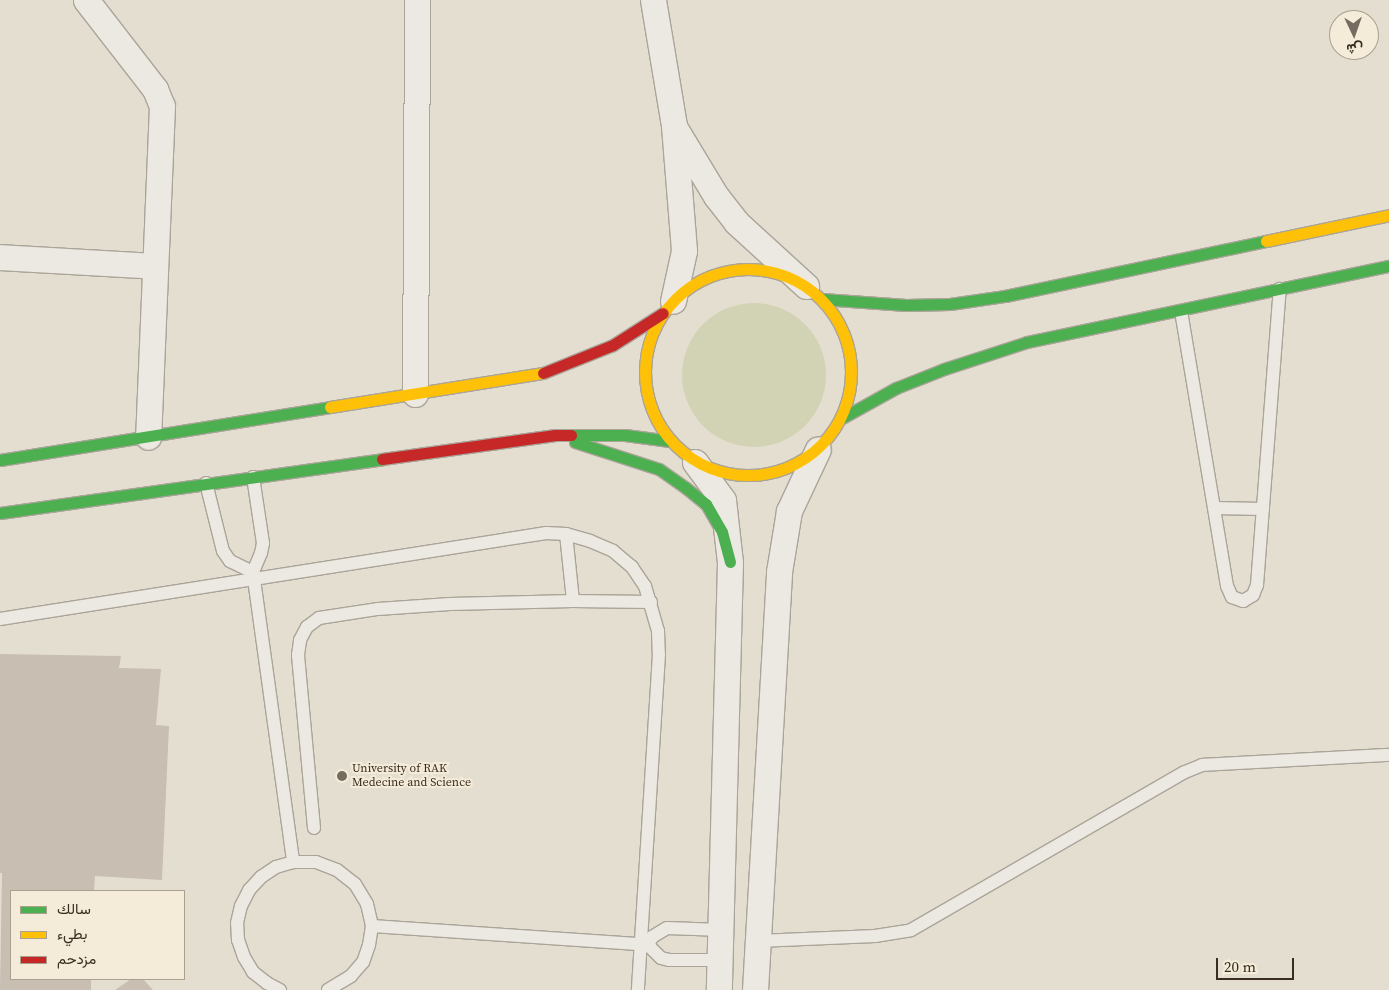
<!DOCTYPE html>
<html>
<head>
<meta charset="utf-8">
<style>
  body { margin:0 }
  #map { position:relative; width:1389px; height:990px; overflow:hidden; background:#e4ded1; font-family:"Source Serif 4",Vazirmatn,serif }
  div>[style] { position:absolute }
  .green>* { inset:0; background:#d2d3b4 }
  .round { border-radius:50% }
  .building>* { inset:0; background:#c8beb2 }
  .roads { filter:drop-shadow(1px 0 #aaa499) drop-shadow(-1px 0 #aaa499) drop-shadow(0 1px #aaa499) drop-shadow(0 -1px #aaa499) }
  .lane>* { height:12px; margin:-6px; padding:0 6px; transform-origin:6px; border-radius:6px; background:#ece9e2 }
  .street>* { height:25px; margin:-12.5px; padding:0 12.5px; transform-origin:12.5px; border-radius:12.5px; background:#ece9e2 }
  .fast>* { height:11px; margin:-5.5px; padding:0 5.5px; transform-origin:5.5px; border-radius:5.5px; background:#4caf50 }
  .slow>* { height:11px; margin:-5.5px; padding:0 5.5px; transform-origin:5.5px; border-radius:5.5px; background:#ffc107 }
  .slow>.ring { margin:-5.5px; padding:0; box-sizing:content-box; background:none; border:11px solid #ffc107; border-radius:50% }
  .jam>* { height:11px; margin:-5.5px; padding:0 5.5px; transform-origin:5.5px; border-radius:5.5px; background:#c62828 }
  .dots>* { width:14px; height:14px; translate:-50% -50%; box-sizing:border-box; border:2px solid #f4ecd8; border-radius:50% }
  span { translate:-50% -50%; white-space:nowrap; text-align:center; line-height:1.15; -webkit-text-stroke:4px #f4ecd8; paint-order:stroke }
  .poi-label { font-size:12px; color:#392d21 }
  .left { translate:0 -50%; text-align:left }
  .legend { position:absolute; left:10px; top:890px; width:175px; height:90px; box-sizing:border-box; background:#f4ecd8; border:1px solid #a9a08f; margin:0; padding:6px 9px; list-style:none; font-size:15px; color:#392d21 }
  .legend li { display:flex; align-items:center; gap:10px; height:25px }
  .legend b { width:25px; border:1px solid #a9a08f }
  .north { position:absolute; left:1329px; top:10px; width:50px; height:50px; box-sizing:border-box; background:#f4ecd8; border:1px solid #a9a08f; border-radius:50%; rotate:177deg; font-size:14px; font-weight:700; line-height:20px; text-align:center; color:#392d21 }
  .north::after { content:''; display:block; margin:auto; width:18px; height:22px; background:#756b5f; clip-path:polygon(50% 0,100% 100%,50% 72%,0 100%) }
  .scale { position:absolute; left:1216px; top:958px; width:78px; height:22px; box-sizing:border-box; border:2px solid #392d21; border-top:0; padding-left:6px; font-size:15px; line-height:18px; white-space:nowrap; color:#392d21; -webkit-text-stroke:4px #f4ecd8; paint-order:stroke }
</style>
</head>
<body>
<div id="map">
  <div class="green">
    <i class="round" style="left:682px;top:303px;width:144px;height:144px"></i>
  </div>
  <div class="building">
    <i style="clip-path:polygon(0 654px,121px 656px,119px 668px,161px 669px,156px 725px,169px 726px,162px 880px,95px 876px,94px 891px,11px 891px,11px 979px,91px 979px,91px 990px,0 990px,2px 873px,0 873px)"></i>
    <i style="clip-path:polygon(131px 979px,143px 979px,153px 990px,115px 990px)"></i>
  </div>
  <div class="roads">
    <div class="lane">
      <i style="left:1181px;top:311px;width:279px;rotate:80.5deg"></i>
      <i style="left:1227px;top:586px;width:12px;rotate:66deg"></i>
      <i style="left:1232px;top:597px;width:12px;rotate:20deg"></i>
      <i style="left:1243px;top:601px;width:12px;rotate:-31deg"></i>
      <i style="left:1253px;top:595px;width:11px;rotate:-68deg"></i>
      <i style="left:1257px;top:585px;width:297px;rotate:-85.6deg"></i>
      <i style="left:253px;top:477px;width:67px;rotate:81.4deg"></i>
      <i style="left:263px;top:543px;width:10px;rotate:101deg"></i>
      <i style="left:261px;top:553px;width:21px;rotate:113deg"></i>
      <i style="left:253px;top:572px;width:293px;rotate:82.1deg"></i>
      <i style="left:206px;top:483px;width:70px;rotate:76deg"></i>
      <i style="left:223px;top:551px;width:12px;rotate:55deg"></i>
      <i style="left:230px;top:561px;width:25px;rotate:26deg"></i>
      <i style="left:1214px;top:508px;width:49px;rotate:1.2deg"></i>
      <i style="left:566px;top:534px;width:67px;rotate:84deg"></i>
      <i style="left:0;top:619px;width:553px;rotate:-8.95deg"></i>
      <i style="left:546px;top:533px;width:20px;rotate:3deg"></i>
      <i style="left:566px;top:534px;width:25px;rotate:16deg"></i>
      <i style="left:590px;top:541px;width:25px;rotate:23deg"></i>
      <i style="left:613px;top:551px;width:25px;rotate:40deg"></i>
      <i style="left:632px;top:567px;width:23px;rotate:56deg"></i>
      <i style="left:645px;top:586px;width:47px;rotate:73.9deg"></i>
      <i style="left:658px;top:631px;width:23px;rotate:88deg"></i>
      <i style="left:659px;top:654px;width:337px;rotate:93.6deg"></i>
      <i style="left:314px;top:828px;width:174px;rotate:-95.3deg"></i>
      <i style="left:298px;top:655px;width:15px;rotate:-82deg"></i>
      <i style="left:300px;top:640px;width:15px;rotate:-62deg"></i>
      <i style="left:307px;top:627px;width:15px;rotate:-37deg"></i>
      <i style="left:319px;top:618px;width:60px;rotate:-8.7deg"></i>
      <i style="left:378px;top:609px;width:72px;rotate:-4deg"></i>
      <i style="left:450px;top:604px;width:123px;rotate:-1.4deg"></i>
      <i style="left:573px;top:601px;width:78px;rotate:0.7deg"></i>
      <i style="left:372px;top:926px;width:277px;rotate:3.9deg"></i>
      <i style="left:648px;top:945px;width:18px;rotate:45deg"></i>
      <i style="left:661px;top:958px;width:8px;rotate:14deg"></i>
      <i style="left:669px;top:960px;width:51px"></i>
      <i style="left:758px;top:941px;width:117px;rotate:-2.4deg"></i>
      <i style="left:875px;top:936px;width:36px;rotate:-9deg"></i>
      <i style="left:911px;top:930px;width:316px;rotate:-30deg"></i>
      <i style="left:1185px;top:772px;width:18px;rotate:-22deg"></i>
      <i style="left:1202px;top:765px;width:187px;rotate:-3.1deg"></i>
      <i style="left:648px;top:945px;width:9px;rotate:-63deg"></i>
      <i style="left:652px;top:937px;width:17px;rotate:-31deg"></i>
      <i style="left:667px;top:928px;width:55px;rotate:2.1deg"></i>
      <i style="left:280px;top:990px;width:15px;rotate:-152deg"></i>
      <i style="left:267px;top:983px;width:18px;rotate:-142deg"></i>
      <i style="left:253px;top:972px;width:17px;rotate:-121deg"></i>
      <i style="left:244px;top:957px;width:18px;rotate:-109deg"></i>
      <i style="left:238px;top:940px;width:17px;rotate:-93deg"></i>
      <i style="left:237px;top:923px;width:17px;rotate:-77deg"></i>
      <i style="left:241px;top:906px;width:18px;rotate:-63deg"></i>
      <i style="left:249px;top:890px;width:18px;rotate:-47deg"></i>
      <i style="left:261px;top:877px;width:18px;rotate:-34deg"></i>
      <i style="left:276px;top:867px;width:18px;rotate:-16deg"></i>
      <i style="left:293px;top:862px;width:23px"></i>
      <i style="left:316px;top:862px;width:22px;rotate:21deg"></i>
      <i style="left:337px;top:870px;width:23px;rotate:38deg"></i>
      <i style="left:355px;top:884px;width:23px;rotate:59deg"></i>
      <i style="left:367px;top:904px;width:23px;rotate:77deg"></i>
      <i style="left:372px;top:926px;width:19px;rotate:99deg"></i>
      <i style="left:369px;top:945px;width:18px;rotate:109deg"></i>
      <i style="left:363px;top:962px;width:18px;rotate:131deg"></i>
      <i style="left:351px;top:976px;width:27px;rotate:149deg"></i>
    </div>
    <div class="street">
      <i style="left:86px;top:0;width:113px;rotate:52.2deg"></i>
      <i style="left:155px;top:89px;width:18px;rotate:68deg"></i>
      <i style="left:162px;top:106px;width:331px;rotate:92.4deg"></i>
      <i style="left:653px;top:0;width:128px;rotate:80.5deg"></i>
      <i style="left:674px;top:126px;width:125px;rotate:85.4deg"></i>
      <i style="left:684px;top:251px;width:51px;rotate:102.4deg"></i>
      <i style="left:676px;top:130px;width:77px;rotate:58.8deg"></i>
      <i style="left:716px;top:196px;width:33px;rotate:52deg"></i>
      <i style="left:736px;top:222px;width:95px;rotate:42.4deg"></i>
      <i style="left:0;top:257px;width:155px;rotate:3.3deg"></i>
      <i style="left:415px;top:394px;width:394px;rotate:-89.7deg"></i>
      <i style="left:695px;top:462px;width:47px;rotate:53.6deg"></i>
      <i style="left:723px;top:500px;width:62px;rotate:83.6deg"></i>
      <i style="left:730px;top:562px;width:428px;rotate:91.5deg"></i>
      <i style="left:755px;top:990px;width:419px;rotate:-86.7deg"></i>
      <i style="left:779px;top:572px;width:62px;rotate:-80.7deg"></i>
      <i style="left:789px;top:511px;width:68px;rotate:-64.9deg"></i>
    </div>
    <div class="fast">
      <i style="left:822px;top:299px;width:84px;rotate:4.1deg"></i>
      <i style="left:906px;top:305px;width:44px;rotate:-1.3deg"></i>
      <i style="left:950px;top:304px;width:56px;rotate:-8.3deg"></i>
      <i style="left:1005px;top:296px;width:267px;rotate:-11.9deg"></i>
      <i style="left:842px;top:418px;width:62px;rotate:-29.1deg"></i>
      <i style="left:896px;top:388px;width:52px;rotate:-21.6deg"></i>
      <i style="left:944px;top:369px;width:87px;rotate:-18deg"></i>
      <i style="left:1027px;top:342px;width:370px;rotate:-11.9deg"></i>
      <i style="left:571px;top:435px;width:54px"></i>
      <i style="left:625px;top:435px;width:45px;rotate:7.6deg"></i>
      <i style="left:575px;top:442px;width:88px;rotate:17.8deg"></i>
      <i style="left:659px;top:469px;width:33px;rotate:35deg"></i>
      <i style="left:686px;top:488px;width:26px;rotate:39deg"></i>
      <i style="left:706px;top:504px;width:32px;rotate:60deg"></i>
      <i style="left:722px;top:532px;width:31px;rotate:75deg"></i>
      <i style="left:0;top:460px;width:334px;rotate:-9.1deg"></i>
      <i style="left:0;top:513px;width:386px;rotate:-8deg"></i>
    </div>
    <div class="slow">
      <i style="left:1266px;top:241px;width:126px;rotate:-11.9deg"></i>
      <i class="ring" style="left:645px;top:269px;width:195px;height:195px"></i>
      <i style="left:330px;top:407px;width:216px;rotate:-9.1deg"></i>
    </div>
    <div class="jam">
      <i style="left:543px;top:373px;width:75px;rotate:-21.8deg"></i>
      <i style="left:613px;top:345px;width:59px;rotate:-32.6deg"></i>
      <i style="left:382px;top:459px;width:175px;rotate:-7.9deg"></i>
      <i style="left:555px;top:435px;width:16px"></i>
    </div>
  </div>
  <div class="dots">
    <i style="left:342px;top:776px;background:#756b5f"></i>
  </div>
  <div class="poi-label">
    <span class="left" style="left:352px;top:776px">University of RAK<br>Medecine and Science</span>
  </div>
  <ul class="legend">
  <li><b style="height:6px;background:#4caf50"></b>سالك</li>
  <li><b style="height:6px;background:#ffc107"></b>بطيء</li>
  <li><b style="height:6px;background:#c62828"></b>مزدحم</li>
  </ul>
  <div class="north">ش</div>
  <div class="scale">20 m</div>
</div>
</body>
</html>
